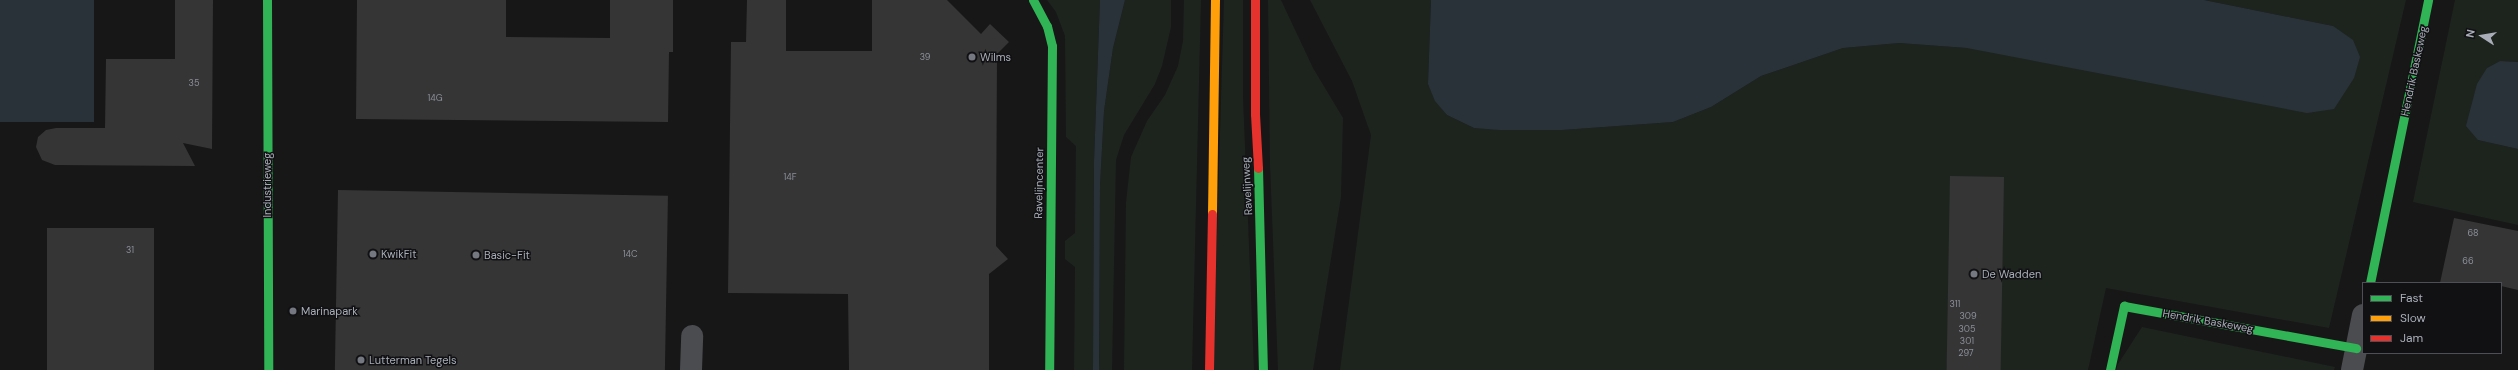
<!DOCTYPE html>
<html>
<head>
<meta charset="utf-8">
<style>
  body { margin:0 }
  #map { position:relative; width:2518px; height:370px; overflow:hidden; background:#171717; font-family:"DM Sans",sans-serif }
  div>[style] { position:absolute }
  .green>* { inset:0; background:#1d241e }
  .water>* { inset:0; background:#2a3239; transform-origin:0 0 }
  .building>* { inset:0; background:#353536; transform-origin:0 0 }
  .street>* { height:22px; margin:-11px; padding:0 11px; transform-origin:11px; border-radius:11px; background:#4b4c50 }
  .fast>* { height:9px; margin:-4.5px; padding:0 4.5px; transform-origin:4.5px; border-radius:4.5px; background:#30b455 }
  .slow>* { height:9px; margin:-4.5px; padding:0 4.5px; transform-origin:4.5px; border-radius:4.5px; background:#ff9f0a }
  .jam>* { height:9px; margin:-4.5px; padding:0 4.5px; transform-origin:4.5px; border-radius:4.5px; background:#e5322d }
  .dots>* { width:11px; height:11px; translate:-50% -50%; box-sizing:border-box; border:2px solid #111113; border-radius:50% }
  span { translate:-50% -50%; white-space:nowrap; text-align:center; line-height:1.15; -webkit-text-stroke:3px #111113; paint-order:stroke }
  .number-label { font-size:9px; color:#8b8f98 }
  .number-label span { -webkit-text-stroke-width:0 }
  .poi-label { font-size:11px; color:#a8adb8 }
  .left { translate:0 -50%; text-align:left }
  .street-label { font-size:11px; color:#a8adb8 }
  .legend { position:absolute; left:2362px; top:282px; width:140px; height:72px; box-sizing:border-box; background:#111113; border:1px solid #4d4f55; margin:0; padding:5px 7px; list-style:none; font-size:12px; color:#a8adb8 }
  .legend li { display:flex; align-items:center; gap:8px; height:20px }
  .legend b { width:20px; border:1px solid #4d4f55 }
  .north { position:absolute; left:2462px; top:16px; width:40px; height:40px; -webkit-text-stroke:3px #111113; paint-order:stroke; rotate:282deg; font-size:11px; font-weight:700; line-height:16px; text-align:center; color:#a8adb8 }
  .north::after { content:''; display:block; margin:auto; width:14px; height:18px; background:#a8adb8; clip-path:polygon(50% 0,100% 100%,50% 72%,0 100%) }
</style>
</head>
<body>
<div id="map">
  <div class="green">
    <i style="clip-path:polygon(1047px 0,1100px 0,1094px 162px,1093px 370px,1074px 370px,1075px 267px,1065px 259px,1065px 241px,1075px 233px,1076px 146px,1066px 137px,1065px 36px,1056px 12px)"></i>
    <i style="clip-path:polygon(1125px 0,1171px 0,1171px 27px,1162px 66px,1155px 84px,1124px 135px,1116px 160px,1112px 370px,1099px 370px,1100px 185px,1104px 111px,1113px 48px)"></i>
    <i style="clip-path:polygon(1184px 0,1201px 0,1192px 370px,1124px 370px,1126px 202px,1131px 157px,1147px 121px,1165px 95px,1178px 66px,1183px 41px)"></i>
    <i style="clip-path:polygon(1224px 0,1243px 0,1243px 97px,1254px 370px,1213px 370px)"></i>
    <i style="clip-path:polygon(1268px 0,1281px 0,1313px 68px,1343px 118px,1341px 197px,1313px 370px,1278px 370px,1270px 164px)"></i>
    <i style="clip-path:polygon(1310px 0,1431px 0,1428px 84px,1447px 115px,1474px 128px,1562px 130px,1673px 122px,1711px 107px,1761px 76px,1843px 48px,1899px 43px,1967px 48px,2333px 26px,2204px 0,2406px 0,2329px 328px,2106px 288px,2088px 370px,1340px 370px,1371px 135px,1352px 81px)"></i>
    <i style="clip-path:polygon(2455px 0,2518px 0,2518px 62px,2500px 61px,2487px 68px,2478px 140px,2518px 149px,2518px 225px,2413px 202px)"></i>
    <i style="clip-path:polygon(2142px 327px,2335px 367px,2334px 370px,2116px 370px,2118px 364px)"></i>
  </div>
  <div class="water">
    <i style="left:0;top:0;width:94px;height:122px"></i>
    <i style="clip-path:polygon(1100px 0,1125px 0,1113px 48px,1104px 111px,1100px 185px,1099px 370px,1093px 370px,1094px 162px)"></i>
    <i style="clip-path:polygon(1431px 0,2204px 0,2333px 26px,2353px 40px,2360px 57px,2354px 78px,2334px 109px,2307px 113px,1967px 48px,1899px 43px,1843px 48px,1761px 76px,1711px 107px,1673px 122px,1562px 130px,1500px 130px,1474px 128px,1447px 115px,1435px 101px,1428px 84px)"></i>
    <i style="clip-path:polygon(2500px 61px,2518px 62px,2518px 149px,2478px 140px,2466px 126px,2477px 84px,2487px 68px)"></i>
  </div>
  <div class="building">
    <i style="clip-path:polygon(175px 0,213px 0,212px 149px,183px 143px,195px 166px,55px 165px,42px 160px,36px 147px,38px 137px,46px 130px,56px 128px,105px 128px,106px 59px,175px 59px)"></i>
    <i style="clip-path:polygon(357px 0,506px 0,506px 37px,610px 38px,610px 0,673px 0,673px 52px,669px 52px,668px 122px,356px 119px)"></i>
    <i style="clip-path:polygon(747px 0,786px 0,786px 51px,872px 51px,872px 0,947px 0,981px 34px,990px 24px,1009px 42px,997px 54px,996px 246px,1008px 259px,989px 274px,989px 370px,849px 370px,848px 294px,728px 293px,731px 42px,746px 42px)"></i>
    <i style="left:1950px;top:176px;width:54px;height:194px;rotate:1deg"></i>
    <i style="left:338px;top:190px;width:330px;height:180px;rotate:1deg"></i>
    <i style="clip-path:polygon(2454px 218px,2518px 231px,2518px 290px,2501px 286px,2501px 283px,2440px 283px)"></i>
    <i style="left:47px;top:228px;width:107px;height:142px"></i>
  </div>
  <div class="street">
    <i style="left:691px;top:370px;width:34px;rotate:-88deg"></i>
    <i style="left:2352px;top:370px;width:56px;rotate:-78.7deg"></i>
  </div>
  <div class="fast">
    <i style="left:267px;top:0;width:370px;rotate:89.8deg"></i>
    <i style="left:1033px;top:0;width:30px;rotate:62deg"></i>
    <i style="left:1047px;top:26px;width:21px;rotate:76deg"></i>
    <i style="left:1052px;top:46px;width:324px;rotate:90.5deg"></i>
    <i style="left:1258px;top:168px;width:202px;rotate:88.6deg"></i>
    <i style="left:2370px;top:283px;width:289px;rotate:-78.4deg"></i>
    <i style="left:2110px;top:370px;width:66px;rotate:-77.7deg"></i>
    <i style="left:2124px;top:306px;width:236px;rotate:10.3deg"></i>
  </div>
  <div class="slow">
    <i style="left:1212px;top:214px;width:214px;rotate:-89.2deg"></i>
  </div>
  <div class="jam">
    <i style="left:1255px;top:0;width:114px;rotate:90deg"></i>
    <i style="left:1255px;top:114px;width:54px;rotate:86.8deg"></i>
    <i style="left:1209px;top:370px;width:156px;rotate:-88.9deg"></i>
  </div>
  <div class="dots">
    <i style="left:972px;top:57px;background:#757880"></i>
    <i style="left:373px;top:254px;background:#757880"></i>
    <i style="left:476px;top:255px;background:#757880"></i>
    <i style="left:1974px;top:274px;background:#757880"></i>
    <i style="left:293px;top:311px;background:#757880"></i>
    <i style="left:361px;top:360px;background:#757880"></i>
  </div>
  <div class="number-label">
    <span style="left:925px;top:57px">39</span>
    <span style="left:194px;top:83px">35</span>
    <span style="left:435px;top:98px">14G</span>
    <span style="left:790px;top:177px">14F</span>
    <span style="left:2473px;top:233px">68</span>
    <span style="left:130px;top:250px">31</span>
    <span style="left:630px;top:254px">14C</span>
    <span style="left:2468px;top:261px">66</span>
    <span style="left:1955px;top:304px">311</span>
    <span style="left:1968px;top:316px">309</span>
    <span style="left:1967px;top:329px">305</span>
    <span style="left:1967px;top:341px">301</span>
    <span style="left:1966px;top:353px">297</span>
  </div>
  <div class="poi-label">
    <span class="left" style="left:980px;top:57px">Wilms</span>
    <span class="left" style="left:381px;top:254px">KwikFit</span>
    <span class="left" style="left:484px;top:255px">Basic-Fit</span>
    <span class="left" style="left:1982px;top:274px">De Wadden</span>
    <span class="left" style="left:301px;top:311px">Marinapark</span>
    <span class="left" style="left:369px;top:360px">Lutterman Tegels</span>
  </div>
  <div class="street-label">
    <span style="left:2414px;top:71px;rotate:-78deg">Hendrik Baskeweg</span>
    <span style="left:1039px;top:183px;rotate:-89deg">Ravelijncenter</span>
    <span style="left:267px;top:185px;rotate:-90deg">Industrieweg</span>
    <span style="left:1247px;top:186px;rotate:-93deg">Ravelijnweg</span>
    <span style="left:2208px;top:321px;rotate:10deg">Hendrik Baskeweg</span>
  </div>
  <ul class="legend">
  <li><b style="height:5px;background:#30b455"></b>Fast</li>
  <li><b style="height:5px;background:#ff9f0a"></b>Slow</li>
  <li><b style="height:5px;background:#e5322d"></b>Jam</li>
  </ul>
  <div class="north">N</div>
</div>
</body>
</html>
